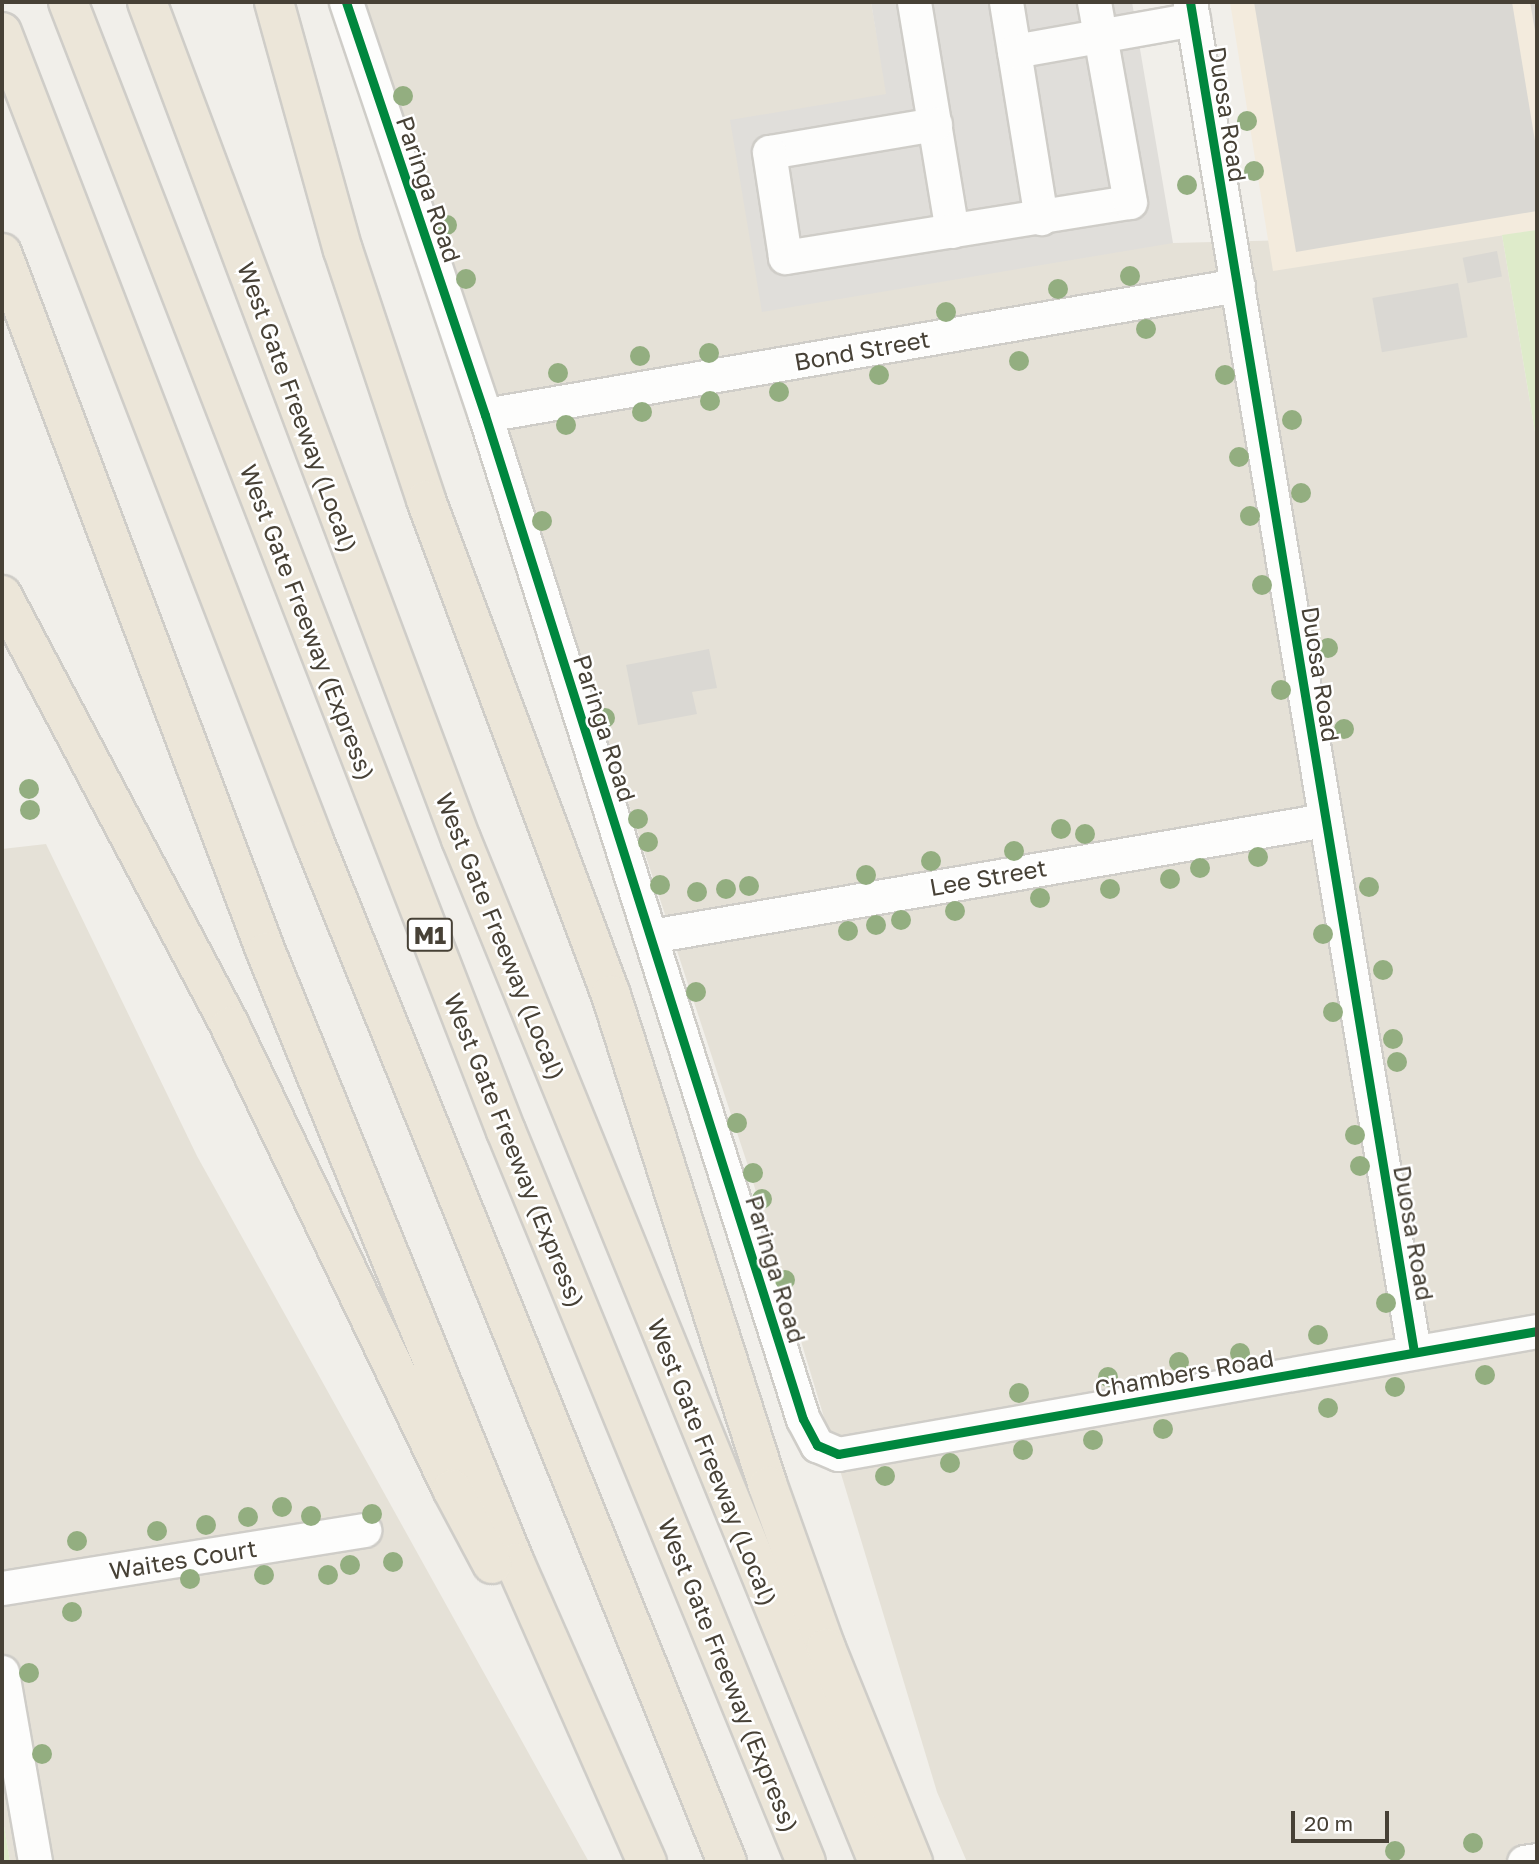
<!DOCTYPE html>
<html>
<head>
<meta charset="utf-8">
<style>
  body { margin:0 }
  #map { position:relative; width:1539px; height:1864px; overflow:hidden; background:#f1efea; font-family:"Golos Text",sans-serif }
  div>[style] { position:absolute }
  .residential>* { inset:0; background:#e5e1d7 }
  .commercial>* { inset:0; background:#f3ebdd }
  .green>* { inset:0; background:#deebca }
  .parking>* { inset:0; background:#e0deda }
  .building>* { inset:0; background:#dad8d3; transform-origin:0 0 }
  .roads { filter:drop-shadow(2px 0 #cfcdc8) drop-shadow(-2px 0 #cfcdc8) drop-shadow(0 2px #cfcdc8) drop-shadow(0 -2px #cfcdc8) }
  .minor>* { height:33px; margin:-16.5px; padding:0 16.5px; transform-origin:16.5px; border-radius:16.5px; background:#fdfdfc }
  .highway>* { height:38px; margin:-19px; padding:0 19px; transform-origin:19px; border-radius:19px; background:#ece6d9 }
  .cycleway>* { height:9px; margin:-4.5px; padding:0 4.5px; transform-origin:4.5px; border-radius:4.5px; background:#00873e }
  .trees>* { width:20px; height:20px; margin:-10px; border-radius:50%; background:#93ae80 }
  span { translate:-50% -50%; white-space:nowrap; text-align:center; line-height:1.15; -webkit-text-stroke:5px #fff; paint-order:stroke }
  .shield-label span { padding:2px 5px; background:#fff; border:2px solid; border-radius:5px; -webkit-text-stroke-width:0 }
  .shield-label { font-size:23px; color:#474136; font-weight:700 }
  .street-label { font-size:24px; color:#474136 }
  .frame { position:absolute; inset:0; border:4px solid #474136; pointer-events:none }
  .scale { position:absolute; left:1291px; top:1811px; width:98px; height:32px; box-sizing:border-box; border:4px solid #474136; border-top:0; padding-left:9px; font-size:21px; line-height:24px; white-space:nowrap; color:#474136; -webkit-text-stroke:5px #fff; paint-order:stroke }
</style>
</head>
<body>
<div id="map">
  <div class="residential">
    <i style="clip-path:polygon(364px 2px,871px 2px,887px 94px,1173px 243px,1502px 235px,1537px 444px,1537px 1862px,967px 1862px,937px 1792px,750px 1172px)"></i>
    <i style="clip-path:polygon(46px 844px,197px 1156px,589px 1862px,10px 1862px,2px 1814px,2px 849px)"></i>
  </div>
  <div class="commercial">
    <i style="clip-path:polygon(1230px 2px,1537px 2px,1537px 230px,1273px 271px)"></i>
  </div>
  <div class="green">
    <i style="clip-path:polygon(1537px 230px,1537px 444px,1502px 235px)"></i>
    <i style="clip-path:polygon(2px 1814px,10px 1862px,2px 1862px)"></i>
  </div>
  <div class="parking">
    <i style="clip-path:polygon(871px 2px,1132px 2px,1173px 243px,762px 312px,730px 120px,886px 94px)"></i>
  </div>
  <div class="building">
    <i style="clip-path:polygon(1254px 2px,1512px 2px,1537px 153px,1537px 211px,1296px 252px)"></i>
    <i style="clip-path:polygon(1530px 2px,1537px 2px,1537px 36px,1536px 36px)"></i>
    <i style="left:1497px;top:251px;width:26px;height:35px;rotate:79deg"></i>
    <i style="left:1458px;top:283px;width:55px;height:87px;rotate:80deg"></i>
    <i style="clip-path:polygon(709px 649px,717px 688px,692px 692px,697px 714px,638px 725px,626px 665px)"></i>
  </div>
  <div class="roads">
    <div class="minor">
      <i style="left:346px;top:2px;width:436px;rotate:71.4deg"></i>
      <i style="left:485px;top:415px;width:1053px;rotate:72.43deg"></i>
      <i style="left:803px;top:1419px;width:30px;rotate:62deg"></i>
      <i style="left:817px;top:1445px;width:23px;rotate:23deg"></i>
      <i style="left:838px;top:1454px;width:710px;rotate:-9.98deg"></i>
      <i style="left:914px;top:2px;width:232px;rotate:80.6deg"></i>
      <i style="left:1006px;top:2px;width:219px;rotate:80.8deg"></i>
      <i style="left:1190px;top:2px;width:1368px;rotate:80.58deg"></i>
      <i style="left:1014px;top:51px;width:182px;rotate:-10.1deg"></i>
      <i style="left:935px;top:124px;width:168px;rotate:170.4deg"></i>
      <i style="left:769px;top:152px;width:106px;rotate:81.3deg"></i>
      <i style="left:785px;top:257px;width:349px;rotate:-9.1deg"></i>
      <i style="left:1130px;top:202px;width:203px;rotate:-100.2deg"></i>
      <i style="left:485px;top:415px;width:764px;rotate:-9.8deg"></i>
      <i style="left:651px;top:936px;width:684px;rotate:-9.77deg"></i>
      <i style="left:2px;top:1588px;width:367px;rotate:-9.1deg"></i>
      <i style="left:2px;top:1672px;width:193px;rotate:80.1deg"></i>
      <i style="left:1524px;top:1862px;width:13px;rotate:-9deg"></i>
    </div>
    <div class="highway">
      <i style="left:68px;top:2px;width:1211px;rotate:68.8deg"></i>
      <i style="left:506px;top:1131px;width:790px;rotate:67.69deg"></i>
      <i style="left:147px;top:2px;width:894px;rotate:69.44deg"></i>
      <i style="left:461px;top:839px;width:1105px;rotate:67.82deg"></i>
      <i style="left:274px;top:2px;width:257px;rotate:74.5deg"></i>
      <i style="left:343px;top:250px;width:263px;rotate:71.6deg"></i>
      <i style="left:426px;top:500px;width:528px;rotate:69.51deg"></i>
      <i style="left:611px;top:995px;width:515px;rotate:72.27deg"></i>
      <i style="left:768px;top:1486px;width:172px;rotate:70.3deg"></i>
      <i style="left:826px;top:1648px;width:231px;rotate:67.9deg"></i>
      <i style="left:2px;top:32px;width:867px;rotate:68.91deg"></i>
      <i style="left:314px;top:841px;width:1101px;rotate:67.98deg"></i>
      <i style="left:2px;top:253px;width:747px;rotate:69.31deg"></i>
      <i style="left:266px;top:952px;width:660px;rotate:67.83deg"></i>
      <i style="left:515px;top:1563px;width:327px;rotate:66.2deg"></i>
      <i style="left:2px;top:595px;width:488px;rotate:62.1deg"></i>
      <i style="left:230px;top:1026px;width:513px;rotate:64.38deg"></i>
      <i style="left:452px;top:1489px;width:85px;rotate:61.9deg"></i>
    </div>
  </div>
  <div class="cycleway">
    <i style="left:346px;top:2px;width:436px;rotate:71.4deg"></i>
    <i style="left:485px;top:415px;width:1053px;rotate:72.43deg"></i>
    <i style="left:803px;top:1419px;width:30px;rotate:62deg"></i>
    <i style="left:817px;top:1445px;width:23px;rotate:23deg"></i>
    <i style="left:838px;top:1454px;width:710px;rotate:-9.98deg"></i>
    <i style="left:1190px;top:2px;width:1368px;rotate:80.58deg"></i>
  </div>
  <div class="trees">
    <i style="left:403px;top:96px"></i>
    <i style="left:1247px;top:121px"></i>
    <i style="left:1254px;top:171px"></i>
    <i style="left:1187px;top:185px"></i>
    <i style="left:447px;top:225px"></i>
    <i style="left:1130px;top:276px"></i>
    <i style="left:466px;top:279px"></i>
    <i style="left:1058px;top:289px"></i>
    <i style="left:946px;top:312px"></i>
    <i style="left:1146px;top:329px"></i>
    <i style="left:709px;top:353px"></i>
    <i style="left:640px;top:356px"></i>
    <i style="left:1019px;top:361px"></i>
    <i style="left:558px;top:373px"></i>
    <i style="left:879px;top:375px"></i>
    <i style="left:1225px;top:375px"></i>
    <i style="left:779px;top:392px"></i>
    <i style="left:710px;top:401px"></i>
    <i style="left:642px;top:412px"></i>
    <i style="left:1292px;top:420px"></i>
    <i style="left:566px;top:425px"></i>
    <i style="left:1239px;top:457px"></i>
    <i style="left:1301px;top:493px"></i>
    <i style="left:1250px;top:516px"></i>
    <i style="left:542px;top:521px"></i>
    <i style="left:1262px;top:585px"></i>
    <i style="left:1328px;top:648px"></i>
    <i style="left:1281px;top:690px"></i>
    <i style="left:605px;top:718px"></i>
    <i style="left:1344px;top:729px"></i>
    <i style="left:29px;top:789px"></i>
    <i style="left:30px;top:810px"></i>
    <i style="left:638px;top:819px"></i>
    <i style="left:1061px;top:829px"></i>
    <i style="left:1085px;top:834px"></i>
    <i style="left:648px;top:842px"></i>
    <i style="left:1014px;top:851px"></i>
    <i style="left:1258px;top:857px"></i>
    <i style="left:931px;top:861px"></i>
    <i style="left:1200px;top:868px"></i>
    <i style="left:866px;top:875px"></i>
    <i style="left:1170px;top:879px"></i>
    <i style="left:660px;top:885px"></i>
    <i style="left:749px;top:886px"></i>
    <i style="left:1369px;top:887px"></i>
    <i style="left:726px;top:889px"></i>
    <i style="left:1110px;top:889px"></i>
    <i style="left:697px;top:892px"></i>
    <i style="left:1040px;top:898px"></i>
    <i style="left:955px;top:911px"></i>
    <i style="left:901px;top:920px"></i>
    <i style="left:876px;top:925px"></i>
    <i style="left:848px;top:931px"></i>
    <i style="left:1323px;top:934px"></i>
    <i style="left:1383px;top:970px"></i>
    <i style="left:696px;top:992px"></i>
    <i style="left:1333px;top:1012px"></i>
    <i style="left:1393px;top:1039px"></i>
    <i style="left:1397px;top:1062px"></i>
    <i style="left:737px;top:1123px"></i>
    <i style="left:1355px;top:1135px"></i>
    <i style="left:1360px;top:1166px"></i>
    <i style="left:753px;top:1173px"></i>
    <i style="left:762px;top:1199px"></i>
    <i style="left:785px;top:1280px"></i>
    <i style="left:1386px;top:1303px"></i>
    <i style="left:1318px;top:1335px"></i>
    <i style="left:1240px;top:1353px"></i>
    <i style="left:1179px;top:1362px"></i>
    <i style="left:1485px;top:1375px"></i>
    <i style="left:1108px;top:1377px"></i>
    <i style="left:1395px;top:1387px"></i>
    <i style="left:1019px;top:1393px"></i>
    <i style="left:1328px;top:1408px"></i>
    <i style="left:1163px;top:1429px"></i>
    <i style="left:1093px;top:1440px"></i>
    <i style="left:1023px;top:1450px"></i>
    <i style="left:950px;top:1463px"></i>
    <i style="left:885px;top:1476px"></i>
    <i style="left:282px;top:1507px"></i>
    <i style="left:372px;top:1514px"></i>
    <i style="left:311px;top:1516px"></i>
    <i style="left:248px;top:1517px"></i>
    <i style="left:206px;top:1525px"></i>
    <i style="left:157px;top:1531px"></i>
    <i style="left:77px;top:1541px"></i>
    <i style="left:393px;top:1562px"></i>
    <i style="left:350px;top:1565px"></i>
    <i style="left:264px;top:1575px"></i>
    <i style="left:328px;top:1575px"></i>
    <i style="left:190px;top:1579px"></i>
    <i style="left:72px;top:1612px"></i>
    <i style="left:29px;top:1673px"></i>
    <i style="left:42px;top:1754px"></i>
    <i style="left:1473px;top:1843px"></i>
    <i style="left:1395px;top:1851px"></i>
  </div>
  <div class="shield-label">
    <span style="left:430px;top:935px">M1</span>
  </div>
  <div class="street-label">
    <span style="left:1228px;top:114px;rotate:81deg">Duosa Road</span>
    <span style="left:429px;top:189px;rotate:71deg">Paringa Road</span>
    <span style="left:862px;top:350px;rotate:-10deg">Bond Street</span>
    <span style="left:298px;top:407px;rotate:70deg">West Gate Freeway (Local)</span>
    <span style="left:308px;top:622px;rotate:69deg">West Gate Freeway (Express)</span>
    <span style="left:1321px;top:674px;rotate:81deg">Duosa Road</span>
    <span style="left:605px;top:728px;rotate:72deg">Paringa Road</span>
    <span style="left:988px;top:877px;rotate:-10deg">Lee Street</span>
    <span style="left:501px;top:936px;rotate:68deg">West Gate Freeway (Local)</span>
    <span style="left:515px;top:1150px;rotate:68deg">West Gate Freeway (Express)</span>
    <span style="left:1414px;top:1233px;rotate:80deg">Duosa Road</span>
    <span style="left:776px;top:1269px;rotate:73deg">Paringa Road</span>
    <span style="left:1184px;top:1373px;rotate:-10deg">Chambers Road</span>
    <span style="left:713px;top:1462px;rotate:68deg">West Gate Freeway (Local)</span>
    <span style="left:183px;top:1559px;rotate:-9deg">Waites Court</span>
    <span style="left:729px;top:1675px;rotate:68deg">West Gate Freeway (Express)</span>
  </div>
  <div class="frame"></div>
  <div class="scale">20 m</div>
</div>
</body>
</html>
